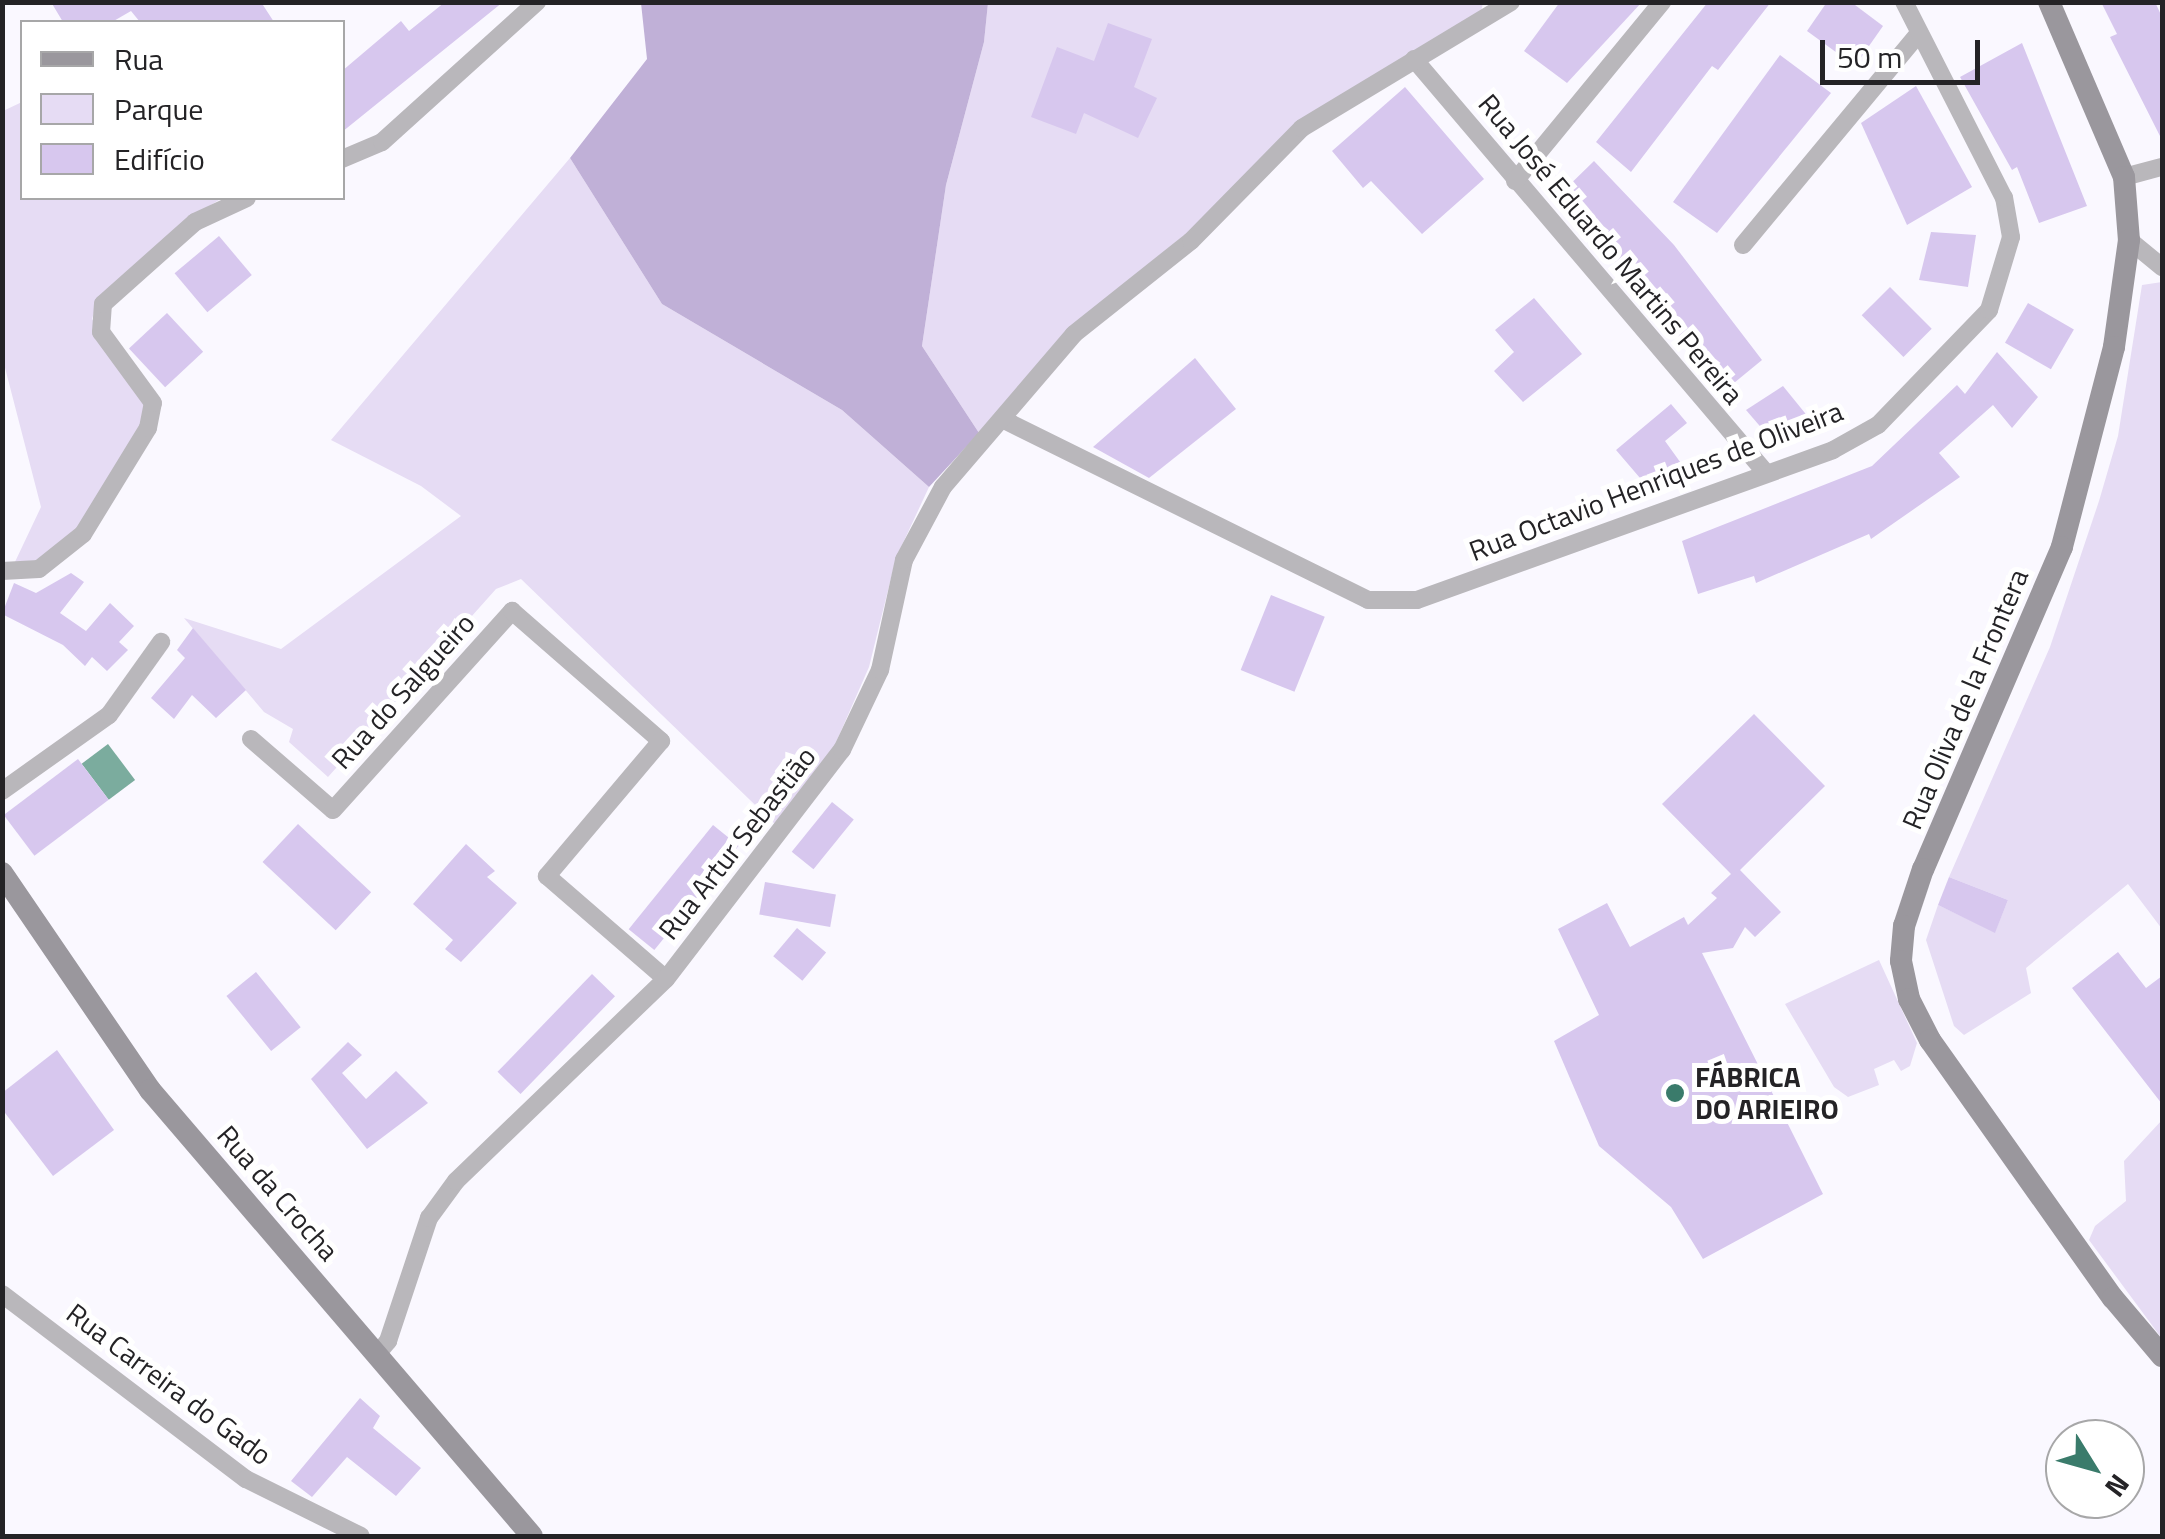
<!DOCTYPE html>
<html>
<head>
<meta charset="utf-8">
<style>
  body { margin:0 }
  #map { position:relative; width:2165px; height:1539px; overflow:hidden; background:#faf8ff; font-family:"Titillium Web",sans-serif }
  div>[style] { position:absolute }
  .green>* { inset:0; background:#e6dcf4 }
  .forest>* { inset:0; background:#c0b0d7 }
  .water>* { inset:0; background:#7bac9e; transform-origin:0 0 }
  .building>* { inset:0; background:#d7c7ee; transform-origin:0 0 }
  .street>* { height:18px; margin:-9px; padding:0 9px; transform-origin:9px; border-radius:9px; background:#b9b7bb }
  .secondary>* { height:22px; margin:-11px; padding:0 11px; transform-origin:11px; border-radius:11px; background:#9a979d }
  .dots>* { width:28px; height:28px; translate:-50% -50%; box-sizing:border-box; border:5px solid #fff; border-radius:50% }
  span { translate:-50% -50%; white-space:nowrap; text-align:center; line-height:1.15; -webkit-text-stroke:10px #fff; paint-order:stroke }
  .street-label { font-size:28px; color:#242326 }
  .poi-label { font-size:28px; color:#242326; font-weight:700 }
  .left { translate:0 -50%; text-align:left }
  .frame { position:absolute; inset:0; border:5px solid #242326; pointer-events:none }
  .legend { position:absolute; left:20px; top:20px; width:325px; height:180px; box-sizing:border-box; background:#fff; border:2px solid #a7a7a8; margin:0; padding:12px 18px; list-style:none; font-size:30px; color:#242326 }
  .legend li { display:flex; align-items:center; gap:20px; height:50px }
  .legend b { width:50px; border:2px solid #a7a7a8 }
  .north { position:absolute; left:2045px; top:1419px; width:100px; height:100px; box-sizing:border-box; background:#fff; border:2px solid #a7a7a8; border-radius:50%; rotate:127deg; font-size:28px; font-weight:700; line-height:40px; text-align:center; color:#242326 }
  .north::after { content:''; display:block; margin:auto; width:35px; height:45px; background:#3a7b6b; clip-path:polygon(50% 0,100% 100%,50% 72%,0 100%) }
  .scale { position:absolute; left:1820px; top:40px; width:160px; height:45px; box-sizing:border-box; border:5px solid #242326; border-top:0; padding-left:12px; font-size:30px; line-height:35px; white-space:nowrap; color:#242326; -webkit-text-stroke:8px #fff; paint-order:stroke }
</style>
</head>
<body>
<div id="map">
  <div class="green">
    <i style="clip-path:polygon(988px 3px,1483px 3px,1481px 12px,1295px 124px,1186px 234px,1070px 327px,979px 433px,922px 346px,946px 185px,984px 42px)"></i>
    <i style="clip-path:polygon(22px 102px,22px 198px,219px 200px,187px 220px,98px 300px,92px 319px,147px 406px,142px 428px,79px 532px,37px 563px,14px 564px,41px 507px,3px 360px,3px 111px)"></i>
    <i style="clip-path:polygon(570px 158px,662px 304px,842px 410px,929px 487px,896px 558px,869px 667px,834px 747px,776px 825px,521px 579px,496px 589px,328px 777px,289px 742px,293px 729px,264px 712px,184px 618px,281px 649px,461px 516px,421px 486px,331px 440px)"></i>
    <i style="clip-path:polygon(2162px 282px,2162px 929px,2128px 884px,2026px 968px,2031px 993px,1964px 1035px,1954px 1026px,1926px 940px,1938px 905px,1995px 932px,2008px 900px,1949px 877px,2050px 647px,2099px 501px,2118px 436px,2142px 285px)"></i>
    <i style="clip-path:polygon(1879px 960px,1917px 1043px,1910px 1066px,1901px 1071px,1894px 1060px,1874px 1069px,1879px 1085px,1848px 1097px,1834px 1087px,1785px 1004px)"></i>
    <i style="clip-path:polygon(2162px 1120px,2162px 1334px,2160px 1336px,2089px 1240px,2095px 1226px,2126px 1201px,2124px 1161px)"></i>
  </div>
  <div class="forest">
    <i style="clip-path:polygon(641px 3px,988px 3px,984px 42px,946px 185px,922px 346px,979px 433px,929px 487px,842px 410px,662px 304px,570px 158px,647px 59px)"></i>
  </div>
  <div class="water">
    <i style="left:108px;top:744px;width:45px;height:33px;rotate:53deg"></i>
  </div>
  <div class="building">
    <i style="clip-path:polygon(51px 2px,261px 2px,274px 22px,140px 22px,131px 11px,112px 22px,63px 22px)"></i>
    <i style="clip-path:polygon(445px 2px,503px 2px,342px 132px,342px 71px,401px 21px,409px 31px)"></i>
    <i style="clip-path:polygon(1560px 2px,1642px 2px,1567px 83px,1524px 51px)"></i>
    <i style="clip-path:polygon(1708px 2px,1771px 2px,1718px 70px,1712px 66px,1631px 172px,1596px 142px)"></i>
    <i style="clip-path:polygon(1827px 2px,1851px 2px,1883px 26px,1855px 66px,1807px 31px)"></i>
    <i style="clip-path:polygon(2101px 2px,2155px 2px,2162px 17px,2162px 140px,2110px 37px,2117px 34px)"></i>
    <i style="clip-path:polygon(1108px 23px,1152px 39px,1134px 87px,1157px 98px,1138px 138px,1084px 113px,1076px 134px,1031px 117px,1057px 47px,1094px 61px)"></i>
    <i style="clip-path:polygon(2022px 43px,2087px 206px,2039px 223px,2017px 167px,2012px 170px,1960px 77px)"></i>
    <i style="clip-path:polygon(1780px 55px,1831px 93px,1717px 233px,1673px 202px)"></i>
    <i style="clip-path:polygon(1916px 86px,1972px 187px,1907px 225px,1861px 123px)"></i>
    <i style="clip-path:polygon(1405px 87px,1484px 179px,1422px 234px,1371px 181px,1363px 188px,1332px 151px)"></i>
    <i style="clip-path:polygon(1594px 161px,1674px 245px,1762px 360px,1723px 392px,1635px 283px,1554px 200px)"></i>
    <i style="clip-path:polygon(1931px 232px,1976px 235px,1968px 287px,1919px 280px)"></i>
    <i style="left:219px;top:236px;width:51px;height:58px;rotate:50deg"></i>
    <i style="left:1890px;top:287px;width:59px;height:40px;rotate:45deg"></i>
    <i style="clip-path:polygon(1534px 298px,1582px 354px,1523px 402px,1494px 371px,1514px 352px,1495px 330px)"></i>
    <i style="left:2028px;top:303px;width:53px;height:46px;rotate:30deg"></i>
    <i style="left:167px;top:313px;width:53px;height:52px;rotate:47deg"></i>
    <i style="clip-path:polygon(1997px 352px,2038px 397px,2012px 428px,1993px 405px,1939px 453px,1960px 477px,1871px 539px,1869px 534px,1756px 583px,1754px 576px,1698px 594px,1682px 541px,1872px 466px,1957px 385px,1965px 394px)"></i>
    <i style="clip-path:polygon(1195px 358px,1236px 409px,1149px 478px,1093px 447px)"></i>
    <i style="clip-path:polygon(1783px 386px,1809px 418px,1777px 446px,1746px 410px)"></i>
    <i style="clip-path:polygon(1671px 404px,1687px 423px,1665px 441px,1683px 466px,1652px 492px,1616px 450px)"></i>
    <i style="clip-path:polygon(71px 573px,84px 582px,60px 613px,86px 631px,110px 603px,134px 626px,119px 642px,128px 650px,107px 671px,92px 657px,85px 666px,63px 645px,2px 614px,14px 583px,36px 593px)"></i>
    <i style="left:1271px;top:595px;width:58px;height:81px;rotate:22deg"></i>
    <i style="clip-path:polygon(193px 628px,246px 690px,216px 718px,192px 695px,174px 719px,151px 698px,185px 658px,177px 650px)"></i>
    <i style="clip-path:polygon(1754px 714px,1825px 786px,1740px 870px,1781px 912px,1755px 937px,1745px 927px,1733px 948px,1702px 953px,1823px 1194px,1703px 1259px,1671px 1207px,1599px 1146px,1554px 1041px,1599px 1015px,1558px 929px,1607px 903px,1630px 947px,1684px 917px,1688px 925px,1717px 898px,1711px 893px,1731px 874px,1662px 804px)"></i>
    <i style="left:78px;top:759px;width:51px;height:93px;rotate:53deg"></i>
    <i style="left:832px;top:802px;width:28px;height:64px;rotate:39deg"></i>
    <i style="left:298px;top:824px;width:100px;height:52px;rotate:43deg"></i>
    <i style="left:713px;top:825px;width:33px;height:134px;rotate:39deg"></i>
    <i style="clip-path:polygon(466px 844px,495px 871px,487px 877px,517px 903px,461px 962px,445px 949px,453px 940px,413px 904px)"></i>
    <i style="clip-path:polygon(1949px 877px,2008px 900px,1995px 933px,1938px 905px)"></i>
    <i style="left:765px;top:882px;width:72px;height:33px;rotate:10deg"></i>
    <i style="left:797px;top:928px;width:38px;height:37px;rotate:40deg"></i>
    <i style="clip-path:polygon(2118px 952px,2146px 988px,2162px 976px,2162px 1104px,2072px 988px)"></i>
    <i style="left:256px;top:972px;width:71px;height:38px;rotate:51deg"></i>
    <i style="left:592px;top:974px;width:32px;height:136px;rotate:44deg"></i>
    <i style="clip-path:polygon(348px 1042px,362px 1055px,342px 1073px,366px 1099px,396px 1071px,428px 1103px,367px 1149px,311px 1079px)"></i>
    <i style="clip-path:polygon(57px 1050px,114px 1130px,53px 1176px,2px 1109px,2px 1093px)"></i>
    <i style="clip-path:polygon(360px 1398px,380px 1416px,373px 1428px,421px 1468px,396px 1496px,347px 1457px,312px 1497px,291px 1481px)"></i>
  </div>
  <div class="street">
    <i style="left:1414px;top:59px;width:543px;rotate:49.63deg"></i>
    <i style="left:342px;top:159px;width:43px;rotate:-23deg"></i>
    <i style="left:382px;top:142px;width:209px;rotate:-42.1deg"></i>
    <i style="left:2124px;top:177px;width:39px;rotate:-15deg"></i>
    <i style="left:1515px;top:181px;width:232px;rotate:-50.6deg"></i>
    <i style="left:2129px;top:240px;width:43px;rotate:39.3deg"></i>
    <i style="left:1743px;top:245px;width:276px;rotate:-50.3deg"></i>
    <i style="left:1002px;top:419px;width:408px;rotate:26.3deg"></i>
    <i style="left:1368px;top:600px;width:49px"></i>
    <i style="left:1417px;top:600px;width:442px;rotate:-19.8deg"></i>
    <i style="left:1833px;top:450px;width:51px;rotate:-29.1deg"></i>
    <i style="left:1878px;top:425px;width:160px;rotate:-46deg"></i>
    <i style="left:1989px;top:310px;width:76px;rotate:-73.2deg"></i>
    <i style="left:2011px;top:237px;width:40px;rotate:-100deg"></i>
    <i style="left:2004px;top:198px;width:220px;rotate:-117deg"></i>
    <i style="left:2px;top:571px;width:37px;rotate:-3deg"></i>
    <i style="left:39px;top:569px;width:56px;rotate:-38.5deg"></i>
    <i style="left:83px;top:534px;width:124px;rotate:-58.5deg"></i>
    <i style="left:148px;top:428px;width:25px;rotate:-79deg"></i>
    <i style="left:153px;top:403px;width:88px;rotate:-126.2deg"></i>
    <i style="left:101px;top:332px;width:28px;rotate:-86deg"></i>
    <i style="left:103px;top:304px;width:123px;rotate:-41.7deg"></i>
    <i style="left:195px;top:222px;width:57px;rotate:-24.8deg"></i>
    <i style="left:251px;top:739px;width:108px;rotate:40.9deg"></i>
    <i style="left:333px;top:810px;width:268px;rotate:-48deg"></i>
    <i style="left:512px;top:611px;width:198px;rotate:41.1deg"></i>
    <i style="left:661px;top:741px;width:177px;rotate:130.2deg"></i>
    <i style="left:547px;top:876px;width:157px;rotate:40.9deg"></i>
    <i style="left:2px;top:791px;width:131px;rotate:-35.4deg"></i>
    <i style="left:109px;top:715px;width:90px;rotate:-54.5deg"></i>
    <i style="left:2px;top:1294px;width:306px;rotate:37.2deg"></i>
    <i style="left:246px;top:1479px;width:128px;rotate:26.4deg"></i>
    <i style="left:378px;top:1353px;width:16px;rotate:-50deg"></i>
    <i style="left:388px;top:1341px;width:130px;rotate:-71.6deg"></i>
    <i style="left:429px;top:1218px;width:46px;rotate:-53.9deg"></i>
    <i style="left:456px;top:1181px;width:291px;rotate:-43.9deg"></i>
    <i style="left:666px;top:979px;width:289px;rotate:-52.5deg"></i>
    <i style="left:842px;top:750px;width:89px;rotate:-64.6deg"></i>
    <i style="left:880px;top:670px;width:113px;rotate:-77.7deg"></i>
    <i style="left:904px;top:560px;width:83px;rotate:-61.9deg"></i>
    <i style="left:943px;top:487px;width:201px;rotate:-49.4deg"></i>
    <i style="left:1074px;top:334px;width:149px;rotate:-38.5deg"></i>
    <i style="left:1191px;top:241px;width:158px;rotate:-45.5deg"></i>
    <i style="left:1302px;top:128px;width:244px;rotate:-31.1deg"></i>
  </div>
  <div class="secondary">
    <i style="left:2049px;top:2px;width:190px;rotate:66.8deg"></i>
    <i style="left:2124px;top:177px;width:63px;rotate:85.5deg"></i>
    <i style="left:2129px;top:240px;width:108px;rotate:98deg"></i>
    <i style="left:2114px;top:347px;width:207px;rotate:104.6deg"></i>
    <i style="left:2062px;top:547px;width:351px;rotate:113.3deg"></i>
    <i style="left:1923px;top:869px;width:60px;rotate:108.4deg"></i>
    <i style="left:1904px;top:926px;width:35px;rotate:95deg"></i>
    <i style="left:1901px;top:961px;width:39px;rotate:78deg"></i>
    <i style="left:1909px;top:999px;width:46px;rotate:62.9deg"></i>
    <i style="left:1930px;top:1040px;width:316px;rotate:54.7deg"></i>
    <i style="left:2113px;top:1298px;width:76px;rotate:49.8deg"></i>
    <i style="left:2px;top:873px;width:263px;rotate:55.7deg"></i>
    <i style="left:150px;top:1090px;width:587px;rotate:49.42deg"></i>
  </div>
  <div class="dots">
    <i style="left:1675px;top:1093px;background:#3a7b6b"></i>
  </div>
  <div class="street-label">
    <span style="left:1611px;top:249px;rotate:50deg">Rua José Eduardo Martins Pereira</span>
    <span style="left:1656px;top:481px;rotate:-21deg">Rua Octavio Henriques de Oliveira</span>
    <span style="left:403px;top:691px;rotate:-48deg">Rua do Salgueiro</span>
    <span style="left:1965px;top:699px;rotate:-67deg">Rua Oliva de la Frontera</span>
    <span style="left:737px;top:843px;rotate:-52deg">Rua Artur Sebastião</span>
    <span style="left:278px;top:1193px;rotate:49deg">Rua da Crocha</span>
    <span style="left:169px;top:1384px;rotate:37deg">Rua Carreira do Gado</span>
  </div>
  <div class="poi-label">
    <span class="left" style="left:1695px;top:1093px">FÁBRICA<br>DO ARIEIRO</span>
  </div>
  <div class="frame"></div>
  <ul class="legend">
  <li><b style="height:12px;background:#9a979d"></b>Rua</li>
  <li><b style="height:28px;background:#e6dcf4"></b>Parque</li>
  <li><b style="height:28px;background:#d7c7ee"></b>Edifício</li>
  </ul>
  <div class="north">N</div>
  <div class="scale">50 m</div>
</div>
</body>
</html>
